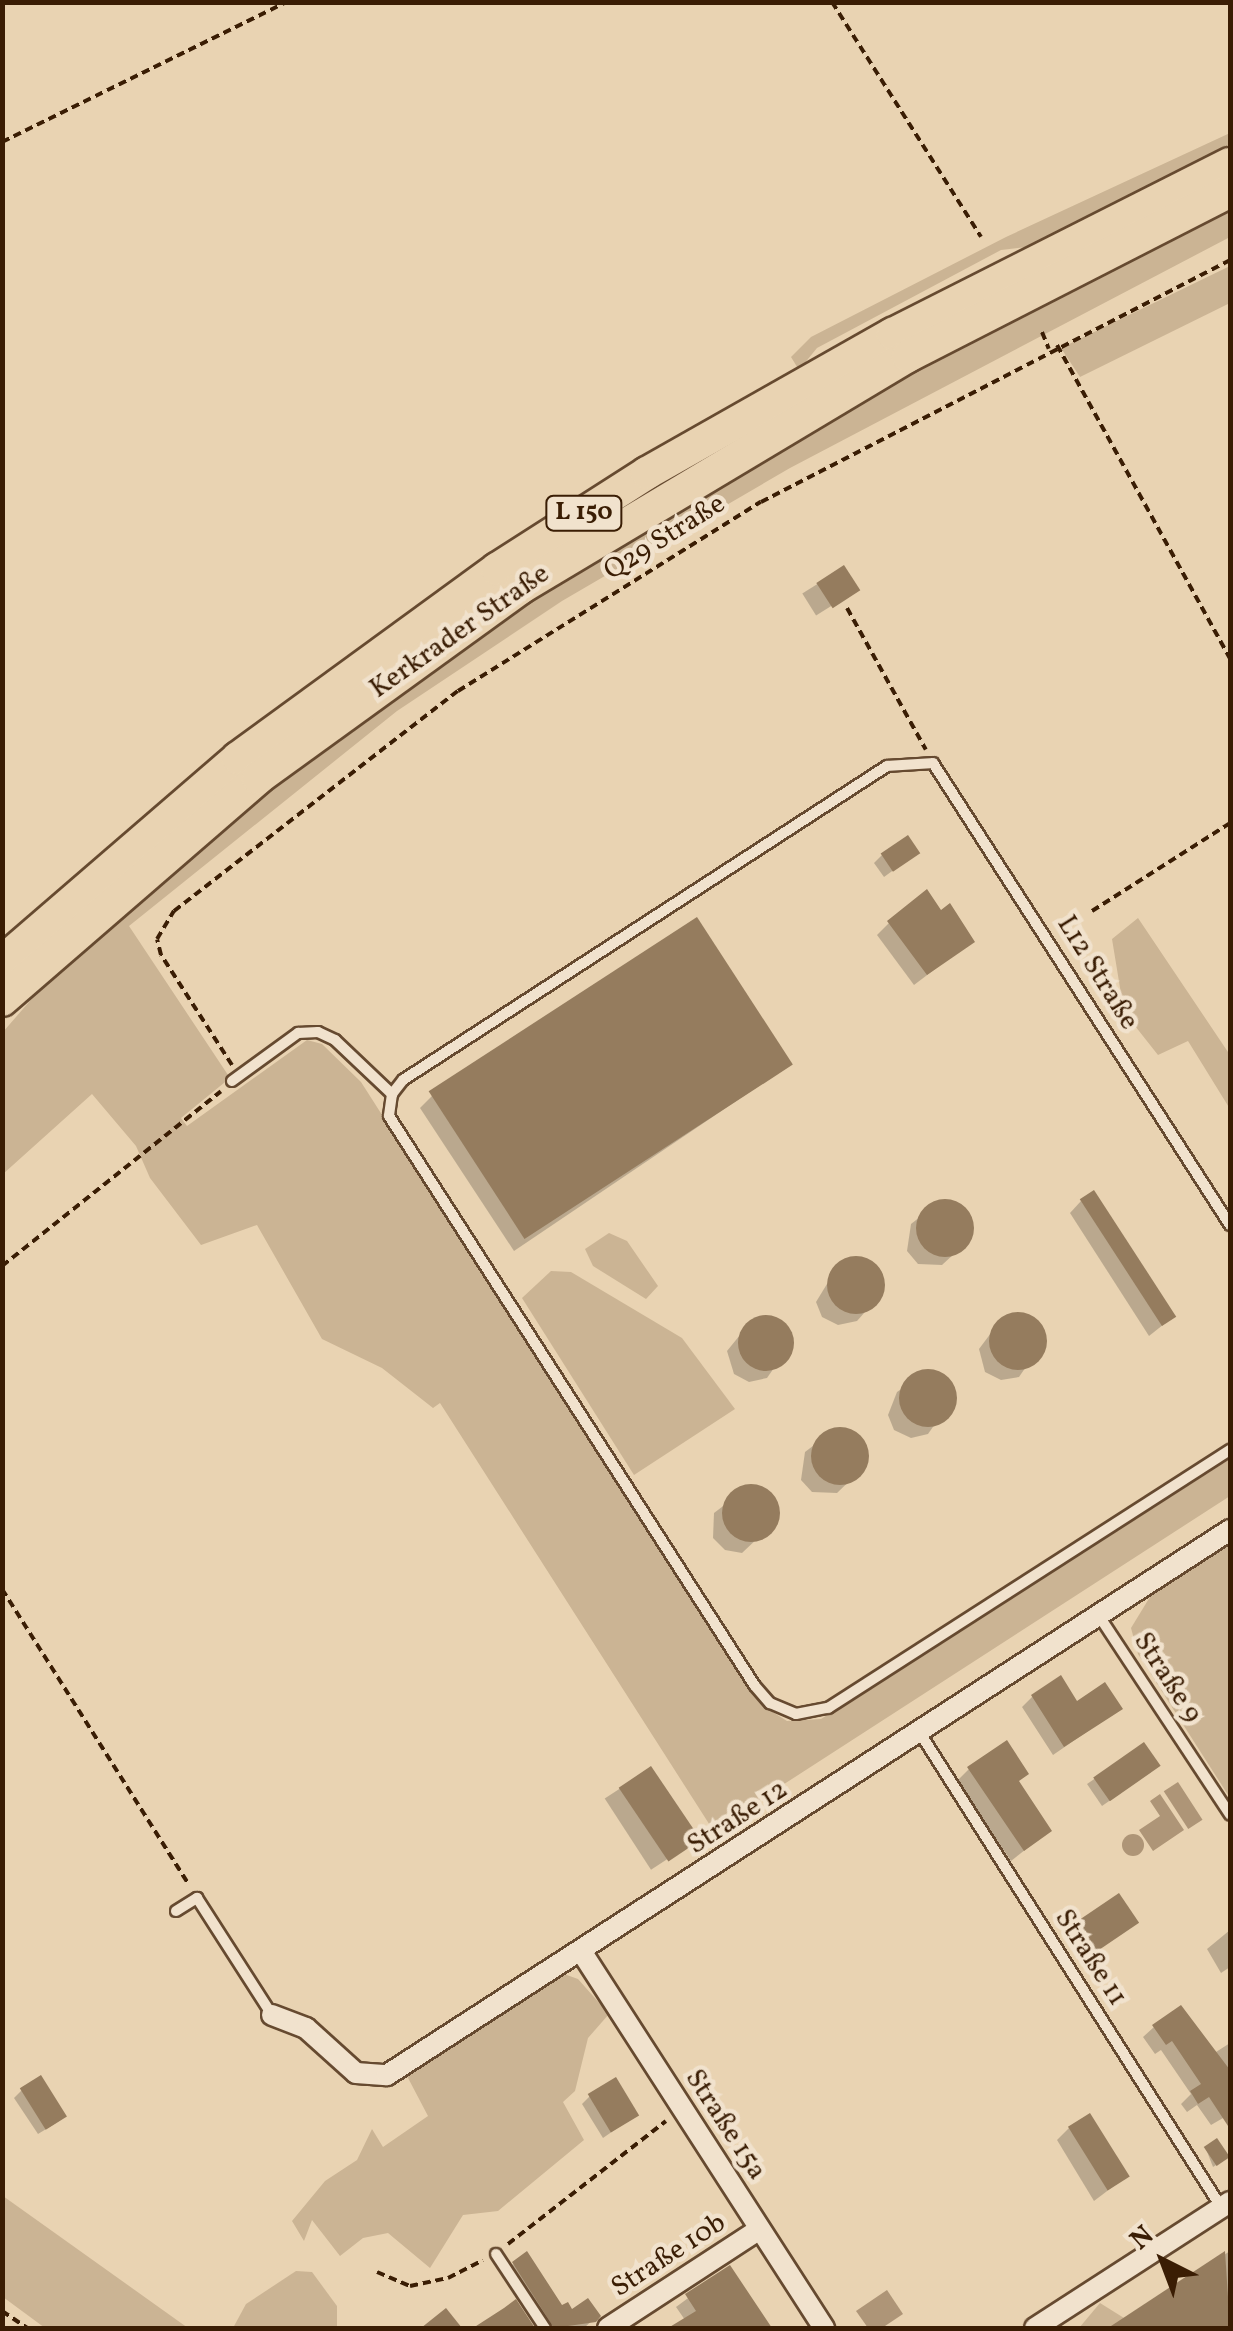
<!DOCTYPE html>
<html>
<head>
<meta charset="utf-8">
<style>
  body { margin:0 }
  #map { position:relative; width:1233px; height:2331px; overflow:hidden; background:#e9d3b2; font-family:Vollkorn,serif }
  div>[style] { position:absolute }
  .green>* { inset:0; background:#cbb494 }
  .water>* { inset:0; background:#ae9577; transform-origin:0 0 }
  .round { border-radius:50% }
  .shadow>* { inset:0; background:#0003; transform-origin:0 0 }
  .building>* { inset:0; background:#957c5e; transform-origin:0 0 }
  .path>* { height:4px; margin-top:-2px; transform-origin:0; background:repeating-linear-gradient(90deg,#3a1d04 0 8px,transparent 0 13px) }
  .roads { filter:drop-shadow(2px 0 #664a30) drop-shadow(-2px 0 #664a30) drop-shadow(0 2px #664a30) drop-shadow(0 -2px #664a30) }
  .service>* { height:10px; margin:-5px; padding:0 5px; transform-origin:5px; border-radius:5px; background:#f1e2cd }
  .minor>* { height:20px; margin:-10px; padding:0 10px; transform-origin:10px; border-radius:10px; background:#f1e2cd }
  .trunk>* { height:32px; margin:-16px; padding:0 16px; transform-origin:16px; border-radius:16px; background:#e9d3b2 }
  span { translate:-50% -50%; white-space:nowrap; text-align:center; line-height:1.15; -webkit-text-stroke:9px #f1e2cd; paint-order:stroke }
  .shield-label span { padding:2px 8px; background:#f1e2cd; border:2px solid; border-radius:8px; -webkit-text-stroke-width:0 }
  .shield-label { font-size:25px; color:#3a1d04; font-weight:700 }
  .street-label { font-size:28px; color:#3a1d04 }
  .frame { position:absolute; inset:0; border:5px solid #3a1d04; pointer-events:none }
  .north { position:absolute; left:1113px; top:2211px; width:100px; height:100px; -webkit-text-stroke:8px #f1e2cd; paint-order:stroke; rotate:318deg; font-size:28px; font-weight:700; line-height:40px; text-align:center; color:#3a1d04 }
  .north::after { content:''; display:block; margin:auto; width:35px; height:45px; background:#3a1d04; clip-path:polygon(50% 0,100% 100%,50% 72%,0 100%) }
</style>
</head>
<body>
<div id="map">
  <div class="green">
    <i style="clip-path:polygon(1230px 133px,1230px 148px,1034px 246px,1001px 250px,817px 348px,799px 370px,791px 357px,811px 337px,1006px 237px)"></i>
    <i style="clip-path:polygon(1230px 209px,1230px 237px,790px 468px,562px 601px,397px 711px,129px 926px,230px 1078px,181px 1118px,187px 1126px,307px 1040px,322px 1044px,361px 1082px,742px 1678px,763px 1706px,787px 1721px,821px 1719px,1230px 1459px,1230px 1496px,713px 1830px,440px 1403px,433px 1408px,382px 1368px,322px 1339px,257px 1225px,201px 1245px,150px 1178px,136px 1146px,92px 1094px,3px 1174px,3px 1032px,61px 965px,323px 745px,624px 536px,907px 375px)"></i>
    <i style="clip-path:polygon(1230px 266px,1230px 303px,1080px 377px,1061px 348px)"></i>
    <i style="clip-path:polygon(1138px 918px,1230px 1055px,1230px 1109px,1188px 1041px,1158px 1055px,1124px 1012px,1112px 939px)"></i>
    <i style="clip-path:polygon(609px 1233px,627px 1241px,658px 1286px,646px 1299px,593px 1266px,585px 1249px)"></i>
    <i style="clip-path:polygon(551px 1271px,571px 1272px,682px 1338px,735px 1409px,634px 1475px,522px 1298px)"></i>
    <i style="clip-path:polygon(1230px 1542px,1230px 1798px,1138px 1654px,1131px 1628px,1153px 1592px)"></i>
    <i style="clip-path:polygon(564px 1974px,578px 1979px,609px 2014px,588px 2038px,575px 2091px,563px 2102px,584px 2140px,498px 2211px,463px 2215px,430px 2268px,388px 2233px,363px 2238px,340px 2256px,312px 2220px,304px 2241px,292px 2221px,325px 2181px,357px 2160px,372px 2129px,383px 2147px,428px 2116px,407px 2076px)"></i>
    <i style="clip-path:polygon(3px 2196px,188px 2328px,45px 2328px,3px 2297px)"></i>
    <i style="clip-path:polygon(296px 2271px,312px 2272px,337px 2306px,337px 2328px,233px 2328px,246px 2304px)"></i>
    <i style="clip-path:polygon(1100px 2303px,1124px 2318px,1113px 2328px,1079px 2328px)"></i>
  </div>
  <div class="water">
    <i style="left:1178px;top:1782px;width:45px;height:17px;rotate:57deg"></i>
    <i style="clip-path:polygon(1160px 1794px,1184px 1830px,1153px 1851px,1139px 1830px,1160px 1816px,1150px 1801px)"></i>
    <i class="round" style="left:1122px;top:1834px;width:22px;height:22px"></i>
    <i style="clip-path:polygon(887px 2290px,903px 2314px,882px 2328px,868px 2328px,856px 2311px)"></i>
  </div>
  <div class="shadow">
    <i style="left:843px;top:568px;width:26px;height:48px;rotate:58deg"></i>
    <i style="clip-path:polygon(917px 853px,884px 877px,874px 863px,882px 855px)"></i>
    <i style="clip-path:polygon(940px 913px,972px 941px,914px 985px,877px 935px,889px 923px)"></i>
    <i style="clip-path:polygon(791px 1064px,514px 1251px,420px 1108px,432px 1096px)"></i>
    <i style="clip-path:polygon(1081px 1201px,1173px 1317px,1149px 1336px,1070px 1213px)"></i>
    <i style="clip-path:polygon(939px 1202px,957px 1204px,969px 1217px,968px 1241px,942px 1265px,918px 1264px,907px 1251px,911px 1224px)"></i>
    <i style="clip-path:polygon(862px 1259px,875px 1267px,881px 1294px,857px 1321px,838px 1325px,822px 1317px,816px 1302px,838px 1266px)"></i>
    <i style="clip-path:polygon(1015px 1314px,1038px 1323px,1045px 1339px,1019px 1377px,1001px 1380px,985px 1372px,979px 1349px,1000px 1321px)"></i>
    <i style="clip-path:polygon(764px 1317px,786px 1326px,792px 1342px,767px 1378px,749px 1382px,734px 1374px,727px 1351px,749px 1324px)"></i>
    <i style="clip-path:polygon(925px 1372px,947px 1381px,954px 1397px,928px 1434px,911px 1438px,894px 1430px,888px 1415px,897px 1392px)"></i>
    <i style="clip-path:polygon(834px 1430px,852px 1432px,864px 1445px,862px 1469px,837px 1493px,812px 1492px,801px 1480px,805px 1452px)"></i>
    <i style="clip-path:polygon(748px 1487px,764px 1490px,775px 1503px,776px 1521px,742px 1553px,725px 1550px,713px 1538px,714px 1513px)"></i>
    <i style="clip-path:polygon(1032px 1697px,1076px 1704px,1120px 1709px,1053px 1755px,1022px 1707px)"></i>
    <i style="clip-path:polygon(1144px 1745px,1151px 1772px,1102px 1806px,1087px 1784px)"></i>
    <i style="left:650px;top:1769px;width:85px;height:54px;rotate:57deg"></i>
    <i style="clip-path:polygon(969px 1769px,1017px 1783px,1049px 1831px,1011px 1861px,957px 1781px)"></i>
    <i style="clip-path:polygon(1136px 1922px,1082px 1962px,1065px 1936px,1077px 1924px)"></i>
    <i style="clip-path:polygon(1230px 1930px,1230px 1967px,1221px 1973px,1207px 1949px)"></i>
    <i style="clip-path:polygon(1154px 2027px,1216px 2052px,1230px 2043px,1230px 2114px,1211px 2125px,1197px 2105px,1187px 2112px,1181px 2104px,1191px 2094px,1161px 2050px,1155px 2054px,1143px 2037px)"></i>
    <i style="clip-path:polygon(22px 2090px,56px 2123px,38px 2134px,14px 2098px)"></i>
    <i style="clip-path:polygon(590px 2096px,636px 2115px,603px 2138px,582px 2104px)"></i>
    <i style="clip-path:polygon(1069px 2128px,1127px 2176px,1094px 2201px,1057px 2140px)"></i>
    <i style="clip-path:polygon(1206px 2149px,1224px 2160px,1213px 2167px)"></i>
    <i style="clip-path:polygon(1230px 2241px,1230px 2328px,1113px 2328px,1230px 2251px)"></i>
    <i style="clip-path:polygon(513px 2264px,562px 2309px,597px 2316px,584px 2328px,540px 2328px,503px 2274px)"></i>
    <i style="clip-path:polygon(729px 2268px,769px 2328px,672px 2328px,685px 2320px,676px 2307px)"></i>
  </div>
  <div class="building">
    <i style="left:844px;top:565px;width:30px;height:33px;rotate:57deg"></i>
    <i style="left:908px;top:835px;width:22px;height:33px;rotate:56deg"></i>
    <i style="clip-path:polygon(927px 889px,941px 910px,950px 903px,975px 942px,927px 975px,887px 921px)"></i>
    <i style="left:697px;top:917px;width:176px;height:320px;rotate:57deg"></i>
    <i style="left:1094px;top:1190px;width:151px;height:17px;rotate:57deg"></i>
    <i class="round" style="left:916px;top:1199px;width:58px;height:58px"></i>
    <i class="round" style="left:827px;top:1256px;width:58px;height:58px"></i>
    <i class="round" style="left:989px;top:1312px;width:58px;height:58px"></i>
    <i class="round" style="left:738px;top:1315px;width:56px;height:56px"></i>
    <i class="round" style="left:899px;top:1369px;width:58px;height:58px"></i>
    <i class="round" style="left:811px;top:1427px;width:58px;height:58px"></i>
    <i class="round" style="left:722px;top:1484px;width:58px;height:58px"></i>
    <i style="clip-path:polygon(1061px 1675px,1077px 1701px,1105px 1682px,1123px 1709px,1064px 1747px,1031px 1695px)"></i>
    <i style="clip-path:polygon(1007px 1740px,1029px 1774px,1019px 1781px,1052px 1831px,1024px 1851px,967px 1767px)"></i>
    <i style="left:1144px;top:1742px;width:29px;height:62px;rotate:55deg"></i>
    <i style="left:651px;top:1766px;width:89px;height:39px;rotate:56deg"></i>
    <i style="left:1119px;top:1893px;width:36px;height:53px;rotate:56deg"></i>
    <i style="clip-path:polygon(1181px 2005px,1230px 2070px,1230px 2129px,1209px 2097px,1198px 2104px,1190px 2091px,1201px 2084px,1172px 2041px,1166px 2045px,1152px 2025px)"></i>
    <i style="left:41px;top:2075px;width:49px;height:25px;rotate:58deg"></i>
    <i style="left:616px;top:2077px;width:45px;height:33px;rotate:59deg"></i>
    <i style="left:1090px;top:2113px;width:75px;height:26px;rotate:58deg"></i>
    <i style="left:1217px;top:2138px;width:23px;height:16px;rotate:56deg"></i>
    <i style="clip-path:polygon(527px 2251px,562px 2305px,568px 2302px,572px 2309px,588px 2298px,601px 2316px,596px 2322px,554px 2328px,512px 2262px)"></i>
    <i style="clip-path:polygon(1225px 2251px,1230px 2328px,1108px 2328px)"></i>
    <i style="clip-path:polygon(730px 2265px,772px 2328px,668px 2328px,696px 2311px,685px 2294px)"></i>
    <i style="clip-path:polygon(516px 2299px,535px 2328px,473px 2328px,504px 2308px)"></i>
    <i style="clip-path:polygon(446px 2308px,462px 2328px,421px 2328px)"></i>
  </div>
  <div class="path">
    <i style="left:832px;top:2px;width:278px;rotate:57.6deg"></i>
    <i style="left:2px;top:142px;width:317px;rotate:-26.2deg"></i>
    <i style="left:1042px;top:332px;width:18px;rotate:68deg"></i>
    <i style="left:1057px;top:345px;width:358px;rotate:61.1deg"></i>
    <i style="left:847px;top:608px;width:162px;rotate:60.9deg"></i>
    <i style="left:1092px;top:911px;width:164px;rotate:-32.5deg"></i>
    <i style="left:232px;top:1065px;width:131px;rotate:-122.8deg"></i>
    <i style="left:161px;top:955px;width:16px;rotate:-104deg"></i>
    <i style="left:157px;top:939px;width:33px;rotate:-59deg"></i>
    <i style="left:174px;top:911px;width:359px;rotate:-37.8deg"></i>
    <i style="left:458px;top:691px;width:357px;rotate:-32deg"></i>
    <i style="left:761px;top:502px;width:528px;rotate:-27.29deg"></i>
    <i style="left:2px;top:1266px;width:280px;rotate:-38.6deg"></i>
    <i style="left:2px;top:1589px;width:350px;rotate:57.7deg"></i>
    <i style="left:508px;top:2244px;width:200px;rotate:-37.9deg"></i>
    <i style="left:377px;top:2272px;width:36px;rotate:23deg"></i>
    <i style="left:410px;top:2286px;width:39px;rotate:-12deg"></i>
    <i style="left:448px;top:2278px;width:39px;rotate:-27deg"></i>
    <i style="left:2px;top:2311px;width:30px;rotate:34deg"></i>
  </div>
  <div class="roads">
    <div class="service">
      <i style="left:232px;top:1081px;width:82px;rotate:-36deg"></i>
      <i style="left:298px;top:1033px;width:20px;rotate:-3deg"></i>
      <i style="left:318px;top:1032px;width:19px;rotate:25deg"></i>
      <i style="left:335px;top:1040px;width:79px;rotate:43.5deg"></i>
      <i style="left:1230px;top:1225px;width:549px;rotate:-122.74deg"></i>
      <i style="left:933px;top:763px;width:46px;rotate:176.3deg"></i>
      <i style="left:887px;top:766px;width:577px;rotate:147.03deg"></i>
      <i style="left:403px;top:1080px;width:18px;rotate:128deg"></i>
      <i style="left:392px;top:1094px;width:22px;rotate:98deg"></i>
      <i style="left:389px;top:1116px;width:677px;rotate:57.3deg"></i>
      <i style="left:755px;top:1686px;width:23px;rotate:49deg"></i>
      <i style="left:770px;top:1703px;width:28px;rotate:23deg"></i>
      <i style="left:796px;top:1714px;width:33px;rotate:-11deg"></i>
      <i style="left:828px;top:1708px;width:478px;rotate:-32.7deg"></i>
      <i style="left:1099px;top:1616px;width:238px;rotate:56.6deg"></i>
      <i style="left:920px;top:1733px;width:561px;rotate:57.58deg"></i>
      <i style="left:176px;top:1911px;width:25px;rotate:-32deg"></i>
      <i style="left:197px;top:1898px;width:139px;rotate:57.3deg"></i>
      <i style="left:496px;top:2254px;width:89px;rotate:56.5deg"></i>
    </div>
    <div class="minor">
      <i style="left:581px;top:1951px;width:449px;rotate:57.2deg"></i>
      <i style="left:272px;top:2015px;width:36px;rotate:21deg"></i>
      <i style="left:306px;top:2028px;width:67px;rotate:42deg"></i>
      <i style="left:356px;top:2073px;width:31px;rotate:4deg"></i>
      <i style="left:387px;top:2075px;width:1004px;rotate:-32.88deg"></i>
      <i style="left:608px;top:2328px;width:181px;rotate:-33.1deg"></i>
      <i style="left:1035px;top:2328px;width:232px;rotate:-32.9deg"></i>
    </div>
    <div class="trunk">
      <i style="left:2px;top:962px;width:312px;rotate:-40.8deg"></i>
      <i style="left:238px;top:758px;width:321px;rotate:-36.1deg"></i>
      <i style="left:497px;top:569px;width:178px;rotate:-32.6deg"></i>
      <i style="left:647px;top:473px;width:283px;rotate:-29.5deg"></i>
      <i style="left:893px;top:334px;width:377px;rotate:-26.8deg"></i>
      <i style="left:2px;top:1000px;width:339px;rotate:-40.9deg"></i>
      <i style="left:258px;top:778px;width:324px;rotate:-35.9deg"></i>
      <i style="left:520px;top:588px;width:452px;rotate:-30.9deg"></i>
      <i style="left:908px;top:356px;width:362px;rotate:-27.1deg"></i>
    </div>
  </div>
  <div class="shield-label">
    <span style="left:584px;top:513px">L 150</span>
  </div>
  <div class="street-label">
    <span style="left:665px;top:538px;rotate:-32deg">Q29 Straße</span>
    <span style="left:460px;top:632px;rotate:-35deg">Kerkrader Straße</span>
    <span style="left:1097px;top:973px;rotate:58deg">L12 Straße</span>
    <span style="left:1167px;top:1678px;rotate:57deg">Straße 9</span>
    <span style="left:738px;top:1818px;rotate:-33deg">Straße 12</span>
    <span style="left:1090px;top:1958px;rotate:57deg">Straße 11</span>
    <span style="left:725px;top:2125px;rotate:57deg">Straße 15a</span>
    <span style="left:669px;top:2256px;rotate:-33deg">Straße 10b</span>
  </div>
  <div class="frame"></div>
  <div class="north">N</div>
</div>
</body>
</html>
